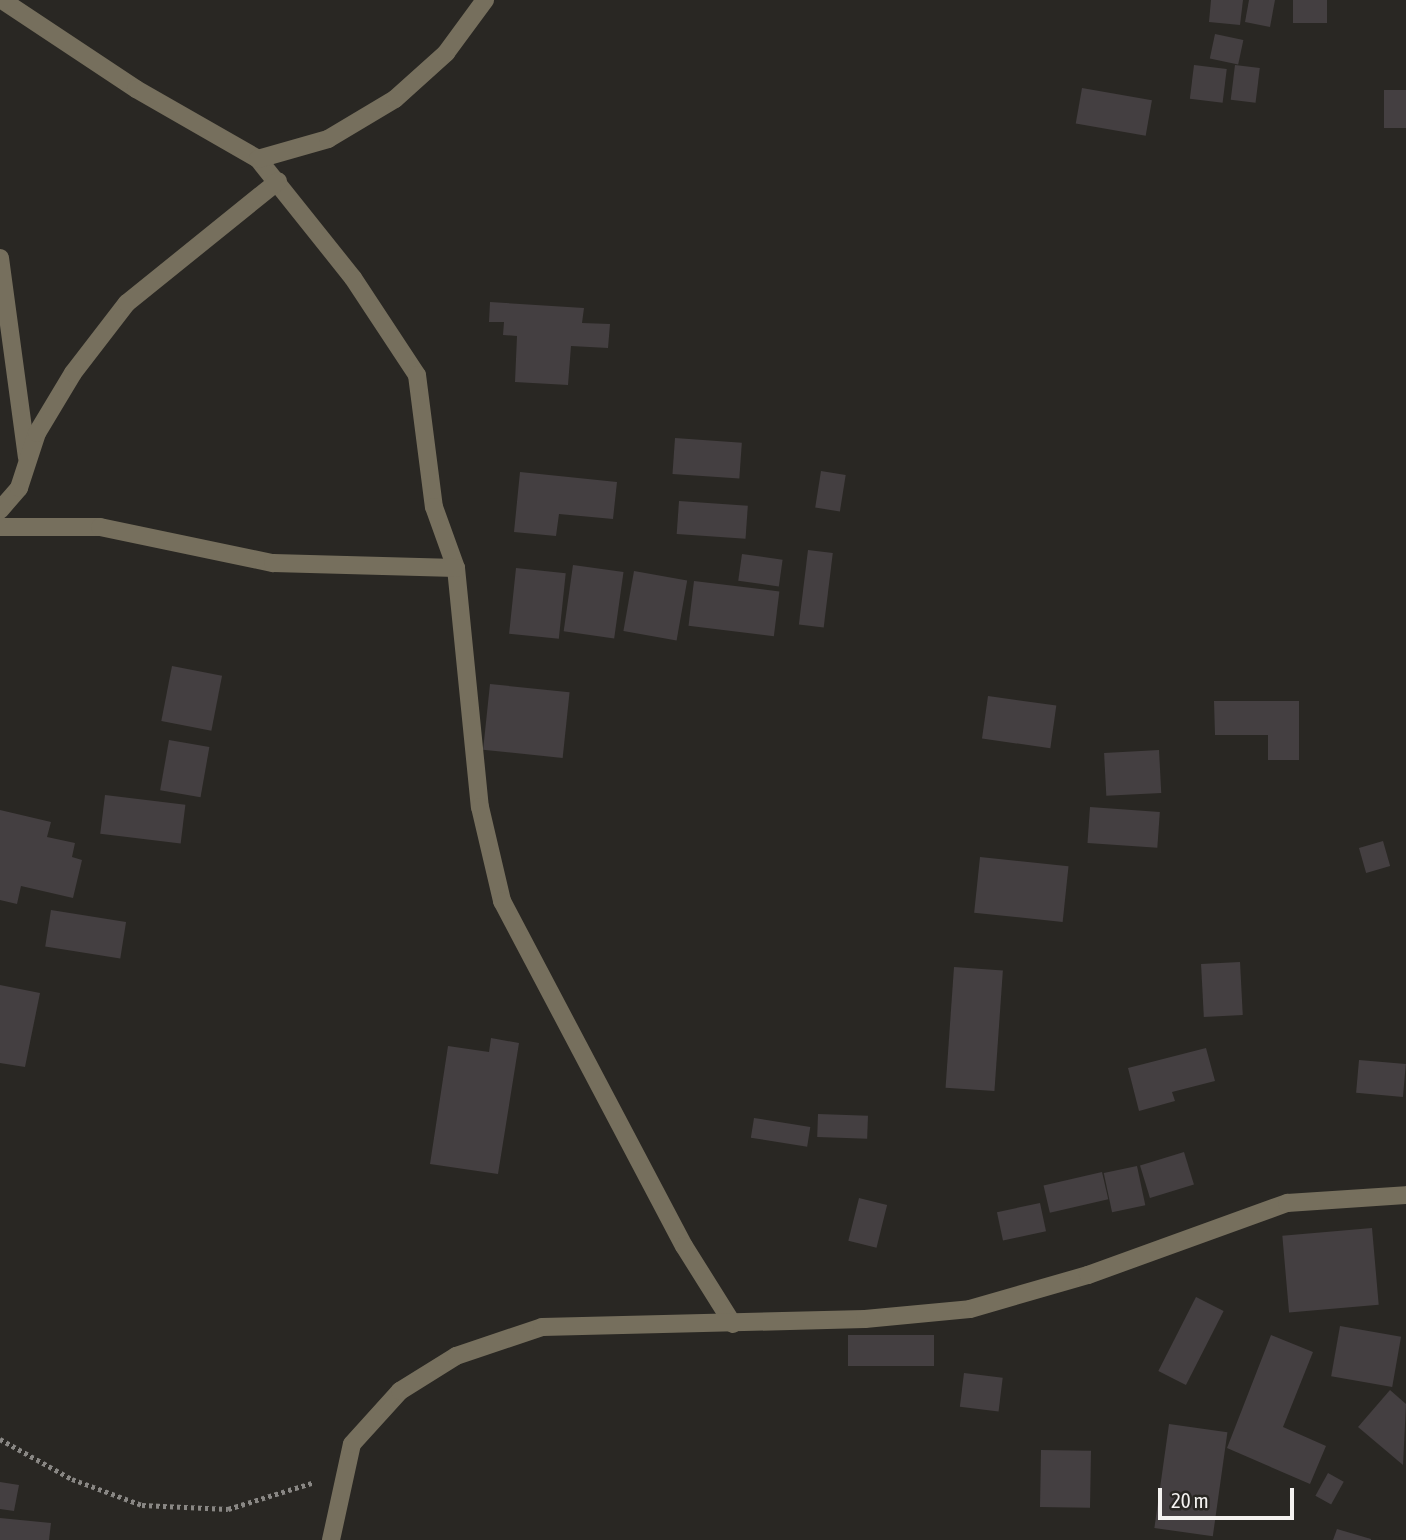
<!DOCTYPE html>
<html>
<head>
<meta charset="utf-8">
<style>
  body { margin:0 }
  #map { position:relative; width:1406px; height:1540px; overflow:hidden; background:#292723; font-family:"Asap Condensed",sans-serif }
  div>[style] { position:absolute }
  .building>* { inset:0; background:#443f41; transform-origin:0 0 }
  .path>* { height:4.5px; margin-top:-2.25px; transform-origin:0; background:repeating-linear-gradient(90deg,#898784 0 3.5px,transparent 0 7px) }
  .minor>* { height:18px; margin:-9px; padding:0 9px; transform-origin:9px; border-radius:9px; background:#766f5d }
  span { translate:-50% -50%; white-space:nowrap; text-align:center; line-height:1.15; -webkit-text-stroke:6px #292723; paint-order:stroke }
  .scale { position:absolute; left:1158px; top:1488px; width:136px; height:32px; box-sizing:border-box; border:4px solid #f4f2f0; border-top:0; padding-left:9px; font-size:21px; line-height:24px; white-space:nowrap; color:#f4f2f0; -webkit-text-stroke:5px #292723; paint-order:stroke }
</style>
</head>
<body>
<div id="map">
  <div class="building">
    <i style="clip-path:polygon(1211px 0,1243px 0,1240px 25px,1209px 22px)"></i>
    <i style="clip-path:polygon(1249px 0,1275px 0,1270px 27px,1245px 22px)"></i>
    <i style="left:1293px;top:0;width:34px;height:23px"></i>
    <i style="left:1215px;top:34px;width:29px;height:25px;rotate:12deg"></i>
    <i style="left:1194px;top:65px;width:33px;height:34px;rotate:7deg"></i>
    <i style="left:1235px;top:65px;width:25px;height:35px;rotate:7deg"></i>
    <i style="left:1082px;top:88px;width:71px;height:36px;rotate:10deg"></i>
    <i style="left:1384px;top:90px;width:22px;height:38px"></i>
    <i style="clip-path:polygon(490px 302px,584px 308px,582px 323px,610px 324px,608px 348px,571px 346px,568px 385px,515px 382px,517px 336px,503px 335px,504px 322px,489px 322px)"></i>
    <i style="left:675px;top:438px;width:67px;height:36px;rotate:4deg"></i>
    <i style="left:821px;top:471px;width:25px;height:37px;rotate:9deg"></i>
    <i style="clip-path:polygon(520px 472px,617px 482px,613px 519px,559px 514px,556px 536px,514px 532px)"></i>
    <i style="left:679px;top:501px;width:69px;height:33px;rotate:4deg"></i>
    <i style="left:808px;top:550px;width:25px;height:75px;rotate:7deg"></i>
    <i style="left:742px;top:554px;width:41px;height:27px;rotate:8deg"></i>
    <i style="left:573px;top:565px;width:51px;height:67px;rotate:8deg"></i>
    <i style="left:516px;top:568px;width:50px;height:66px;rotate:6deg"></i>
    <i style="left:634px;top:571px;width:54px;height:61px;rotate:10deg"></i>
    <i style="left:694px;top:581px;width:86px;height:45px;rotate:7deg"></i>
    <i style="left:172px;top:666px;width:51px;height:56px;rotate:11deg"></i>
    <i style="left:490px;top:684px;width:80px;height:66px;rotate:6deg"></i>
    <i style="left:988px;top:696px;width:69px;height:43px;rotate:8deg"></i>
    <i style="clip-path:polygon(1214px 701px,1299px 701px,1299px 760px,1268px 760px,1268px 735px,1215px 735px)"></i>
    <i style="left:169px;top:740px;width:41px;height:51px;rotate:10deg"></i>
    <i style="left:1159px;top:750px;width:43px;height:55px;rotate:87deg"></i>
    <i style="left:105px;top:795px;width:81px;height:39px;rotate:7deg"></i>
    <i style="left:1090px;top:807px;width:70px;height:36px;rotate:4deg"></i>
    <i style="clip-path:polygon(0 810px,51px 822px,47px 837px,75px 843px,72px 857px,82px 860px,73px 898px,21px 886px,17px 904px,0 900px)"></i>
    <i style="left:1383px;top:841px;width:26px;height:25px;rotate:74deg"></i>
    <i style="left:980px;top:857px;width:89px;height:56px;rotate:6deg"></i>
    <i style="left:51px;top:910px;width:76px;height:37px;rotate:9deg"></i>
    <i style="left:1240px;top:962px;width:53px;height:39px;rotate:87deg"></i>
    <i style="left:954px;top:967px;width:49px;height:121px;rotate:4deg"></i>
    <i style="clip-path:polygon(0 985px,40px 993px,25px 1067px,0 1063px)"></i>
    <i style="clip-path:polygon(491px 1038px,519px 1043px,498px 1174px,430px 1164px,448px 1046px,489px 1052px)"></i>
    <i style="clip-path:polygon(1206px 1048px,1215px 1081px,1172px 1092px,1175px 1101px,1139px 1111px,1128px 1068px)"></i>
    <i style="left:1359px;top:1060px;width:47px;height:33px;rotate:5deg"></i>
    <i style="left:818px;top:1114px;width:50px;height:23px;rotate:2deg"></i>
    <i style="left:754px;top:1118px;width:57px;height:20px;rotate:9deg"></i>
    <i style="left:1184px;top:1152px;width:34px;height:46px;rotate:73deg"></i>
    <i style="left:1137px;top:1166px;width:40px;height:34px;rotate:78deg"></i>
    <i style="left:1102px;top:1172px;width:28px;height:60px;rotate:77deg"></i>
    <i style="left:859px;top:1198px;width:29px;height:44px;rotate:14deg"></i>
    <i style="left:1040px;top:1203px;width:29px;height:44px;rotate:78deg"></i>
    <i style="left:1372px;top:1228px;width:77px;height:90px;rotate:85deg"></i>
    <i style="left:1196px;top:1297px;width:31px;height:83px;rotate:27deg"></i>
    <i style="left:1340px;top:1326px;width:62px;height:51px;rotate:10deg"></i>
    <i style="left:848px;top:1335px;width:86px;height:31px"></i>
    <i style="clip-path:polygon(1271px 1335px,1313px 1352px,1283px 1427px,1326px 1446px,1310px 1484px,1227px 1448px)"></i>
    <i style="left:964px;top:1373px;width:39px;height:34px;rotate:7deg"></i>
    <i style="clip-path:polygon(1390px 1390px,1406px 1404px,1403px 1465px,1358px 1427px)"></i>
    <i style="left:1169px;top:1424px;width:59px;height:105px;rotate:8deg"></i>
    <i style="left:1041px;top:1450px;width:50px;height:57px;rotate:1deg"></i>
    <i style="left:1328px;top:1473px;width:18px;height:26px;rotate:29deg"></i>
    <i style="clip-path:polygon(0 1482px,19px 1485px,14px 1511px,0 1509px)"></i>
    <i style="clip-path:polygon(0 1518px,51px 1523px,49px 1540px,0 1540px)"></i>
    <i style="clip-path:polygon(1337px 1529px,1371px 1539px,1371px 1540px,1333px 1540px)"></i>
  </div>
  <div class="path">
    <i style="left:0;top:1439px;width:82px;rotate:29.1deg"></i>
    <i style="left:72px;top:1479px;width:75px;rotate:20.4deg"></i>
    <i style="left:142px;top:1505px;width:86px;rotate:2.7deg"></i>
    <i style="left:228px;top:1509px;width:88px;rotate:-17.2deg"></i>
  </div>
  <div class="minor">
    <i style="left:2px;top:0;width:161px;rotate:33.6deg"></i>
    <i style="left:136px;top:89px;width:141px;rotate:29.8deg"></i>
    <i style="left:258px;top:159px;width:152px;rotate:51.4deg"></i>
    <i style="left:353px;top:278px;width:116px;rotate:56.6deg"></i>
    <i style="left:417px;top:375px;width:133px;rotate:82.7deg"></i>
    <i style="left:434px;top:507px;width:65px;rotate:70.2deg"></i>
    <i style="left:456px;top:568px;width:240px;rotate:84.3deg"></i>
    <i style="left:480px;top:807px;width:97px;rotate:76.8deg"></i>
    <i style="left:502px;top:901px;width:390px;rotate:62.2deg"></i>
    <i style="left:684px;top:1246px;width:92px;rotate:57.9deg"></i>
    <i style="left:258px;top:159px;width:73px;rotate:-15.9deg"></i>
    <i style="left:328px;top:139px;width:78px;rotate:-30.8deg"></i>
    <i style="left:395px;top:99px;width:69px;rotate:-42deg"></i>
    <i style="left:446px;top:53px;width:66px;rotate:-53.7deg"></i>
    <i style="left:0;top:258px;width:201px;rotate:82.3deg"></i>
    <i style="left:0;top:510px;width:29px;rotate:-49deg"></i>
    <i style="left:19px;top:488px;width:58px;rotate:-71.9deg"></i>
    <i style="left:37px;top:433px;width:70px;rotate:-59deg"></i>
    <i style="left:73px;top:373px;width:88px;rotate:-52.4deg"></i>
    <i style="left:127px;top:303px;width:194px;rotate:-38.9deg"></i>
    <i style="left:0;top:527px;width:100px"></i>
    <i style="left:100px;top:527px;width:177px;rotate:11.8deg"></i>
    <i style="left:273px;top:563px;width:183px;rotate:1.6deg"></i>
    <i style="left:331px;top:1540px;width:98px;rotate:-77.7deg"></i>
    <i style="left:352px;top:1444px;width:72px;rotate:-47.8deg"></i>
    <i style="left:400px;top:1391px;width:66px;rotate:-32deg"></i>
    <i style="left:456px;top:1356px;width:91px;rotate:-18.6deg"></i>
    <i style="left:542px;top:1327px;width:323px;rotate:-1.4deg"></i>
    <i style="left:865px;top:1319px;width:105px;rotate:-5.4deg"></i>
    <i style="left:970px;top:1309px;width:123px;rotate:-16.1deg"></i>
    <i style="left:1088px;top:1275px;width:212px;rotate:-19.9deg"></i>
    <i style="left:1287px;top:1203px;width:119px;rotate:-3.8deg"></i>
  </div>
  <div class="scale">20 m</div>
</div>
</body>
</html>
